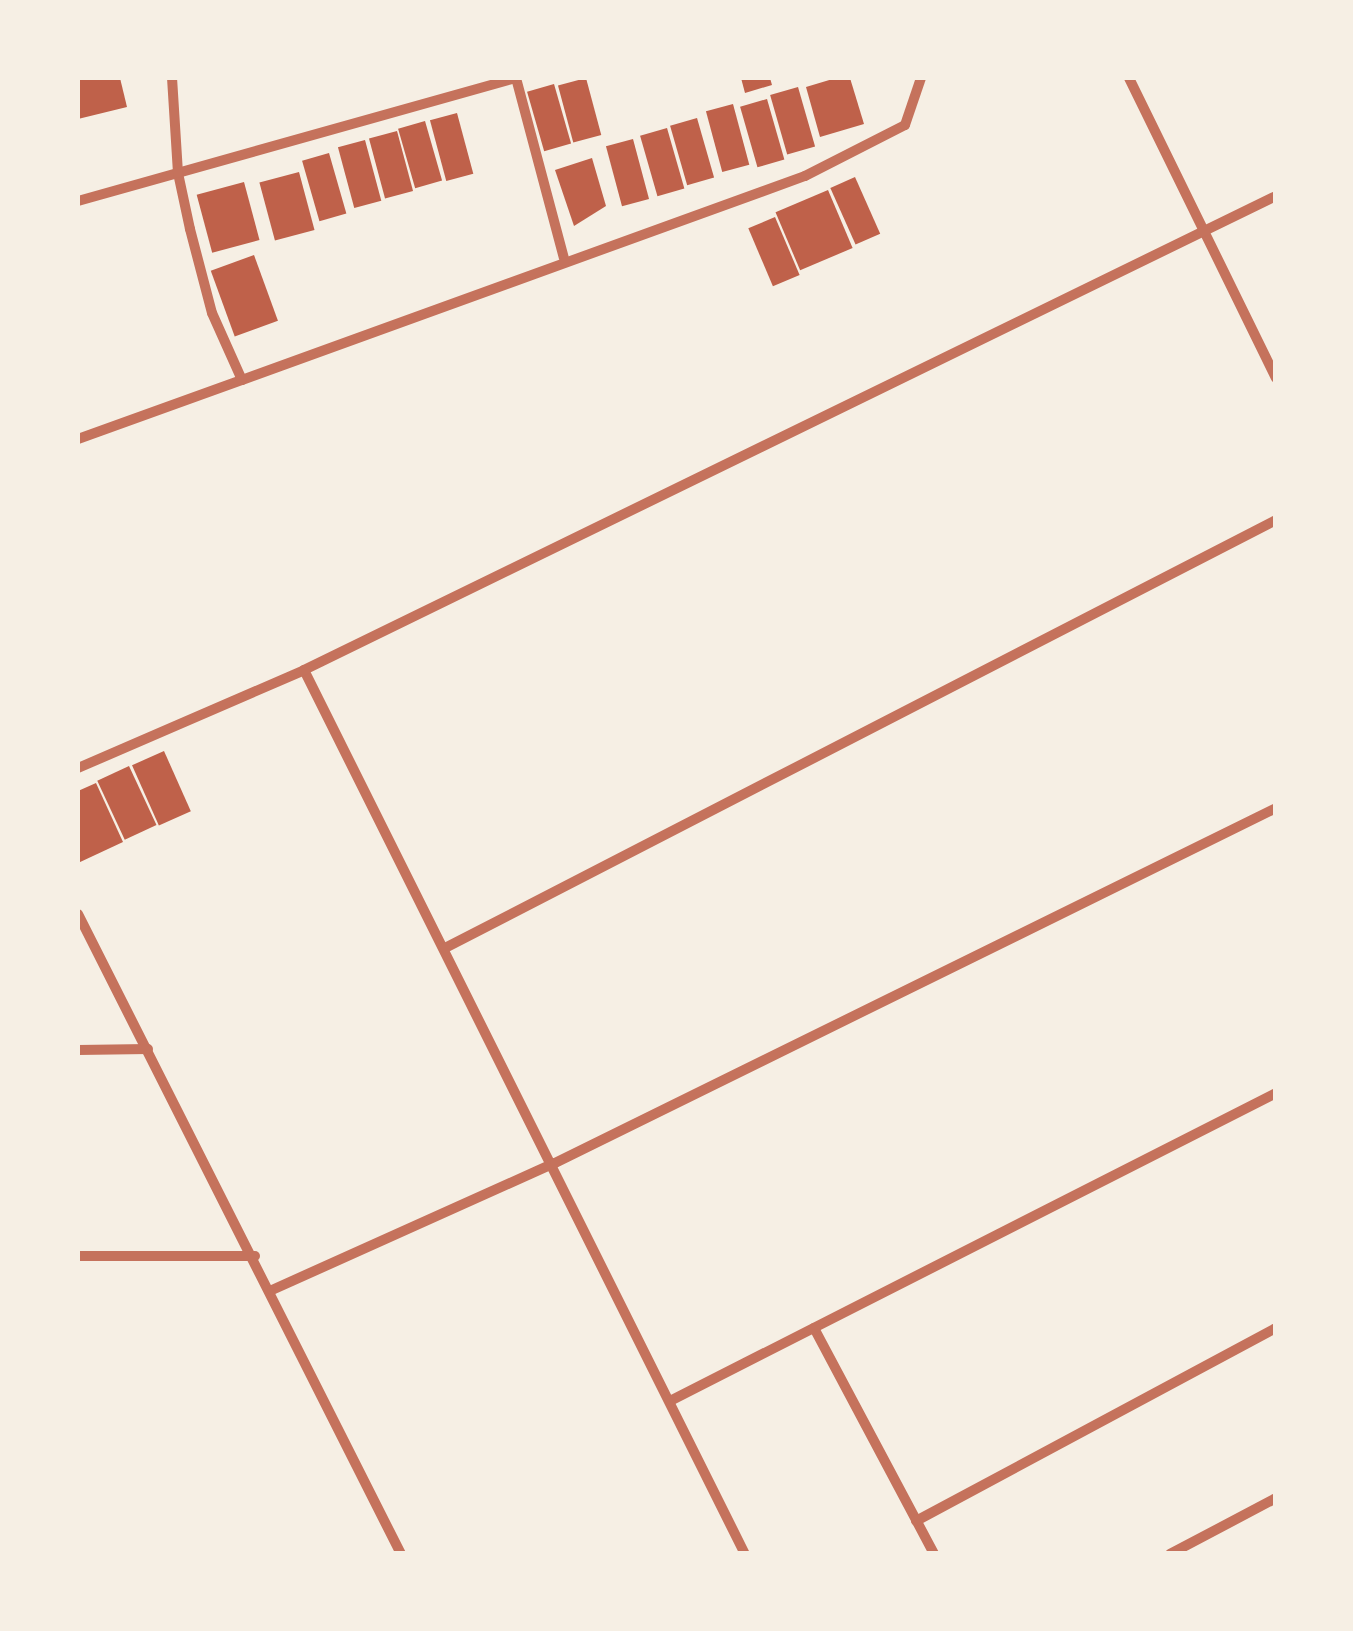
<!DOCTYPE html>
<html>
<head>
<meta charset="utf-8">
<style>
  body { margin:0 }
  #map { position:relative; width:1353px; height:1631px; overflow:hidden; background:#f6efe4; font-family:Barlow,sans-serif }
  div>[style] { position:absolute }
  .building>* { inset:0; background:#bf614a; transform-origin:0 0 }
  .minor>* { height:10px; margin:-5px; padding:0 5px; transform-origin:5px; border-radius:5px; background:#c5725c }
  span { translate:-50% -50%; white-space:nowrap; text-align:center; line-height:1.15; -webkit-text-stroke:9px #f6efe4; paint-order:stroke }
  .frame { position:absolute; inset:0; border:80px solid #f6efe4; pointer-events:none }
</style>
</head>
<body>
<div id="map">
  <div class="building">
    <i style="clip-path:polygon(78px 78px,120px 78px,127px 107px,78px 119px)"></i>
    <i style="left:586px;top:78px;width:59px;height:29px;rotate:75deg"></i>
    <i style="clip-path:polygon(741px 78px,770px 78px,772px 85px,745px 93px)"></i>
    <i style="clip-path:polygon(836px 78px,850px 78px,864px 124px,820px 137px,806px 87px)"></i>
    <i style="left:554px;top:84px;width:62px;height:28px;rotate:74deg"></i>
    <i style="left:798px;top:87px;width:62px;height:29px;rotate:74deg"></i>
    <i style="left:767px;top:99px;width:63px;height:28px;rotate:74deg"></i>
    <i style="left:733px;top:104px;width:63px;height:28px;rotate:75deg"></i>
    <i style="left:457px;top:113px;width:63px;height:28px;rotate:75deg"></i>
    <i style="left:697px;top:118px;width:62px;height:28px;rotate:74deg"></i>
    <i style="left:425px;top:121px;width:62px;height:28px;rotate:74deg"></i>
    <i style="left:667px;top:128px;width:63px;height:28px;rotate:74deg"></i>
    <i style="left:397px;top:131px;width:62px;height:29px;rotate:75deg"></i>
    <i style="left:633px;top:139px;width:62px;height:28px;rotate:75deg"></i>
    <i style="left:365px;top:140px;width:63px;height:28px;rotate:75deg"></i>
    <i style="left:329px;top:153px;width:63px;height:28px;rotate:74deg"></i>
    <i style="clip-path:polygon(592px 158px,606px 206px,574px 226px,555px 170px)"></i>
    <i style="left:299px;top:172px;width:60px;height:41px;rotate:75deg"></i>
    <i style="left:855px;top:177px;width:62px;height:27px;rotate:66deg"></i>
    <i style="left:244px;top:182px;width:60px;height:49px;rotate:75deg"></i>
    <i style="left:828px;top:190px;width:63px;height:57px;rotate:67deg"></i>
    <i style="left:775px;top:217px;width:63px;height:29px;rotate:67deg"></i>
    <i style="left:254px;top:255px;width:70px;height:46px;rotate:70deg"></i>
    <i style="left:164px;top:751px;width:66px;height:35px;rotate:66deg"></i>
    <i style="left:129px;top:766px;width:65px;height:35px;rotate:65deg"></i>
    <i style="clip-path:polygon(96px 783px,123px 842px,78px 863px,78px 791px)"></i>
  </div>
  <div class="minor">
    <i style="left:516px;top:78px;width:186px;rotate:75.1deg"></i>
    <i style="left:1129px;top:78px;width:334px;rotate:63.9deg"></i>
    <i style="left:78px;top:201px;width:455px;rotate:-15.7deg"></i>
    <i style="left:242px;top:380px;width:599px;rotate:-19.92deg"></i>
    <i style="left:805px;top:176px;width:112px;rotate:-27deg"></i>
    <i style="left:905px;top:125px;width:50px;rotate:-71.2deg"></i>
    <i style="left:78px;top:439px;width:174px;rotate:-19.8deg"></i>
    <i style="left:242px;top:380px;width:73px;rotate:-114.1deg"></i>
    <i style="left:212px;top:313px;width:87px;rotate:-104.7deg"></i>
    <i style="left:190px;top:229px;width:57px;rotate:-102.1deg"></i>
    <i style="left:178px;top:173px;width:95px;rotate:-93.6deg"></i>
    <i style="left:304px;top:670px;width:988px;rotate:63.49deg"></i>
    <i style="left:78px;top:768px;width:246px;rotate:-23.4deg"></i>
    <i style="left:304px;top:670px;width:1081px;rotate:-26deg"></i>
    <i style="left:78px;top:914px;width:717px;rotate:63.22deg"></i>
    <i style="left:445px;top:948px;width:935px;rotate:-27.25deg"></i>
    <i style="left:78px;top:1050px;width:70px;rotate:-0.8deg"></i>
    <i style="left:78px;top:1256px;width:177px"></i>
    <i style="left:272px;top:1290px;width:310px;rotate:-24.2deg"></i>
    <i style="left:555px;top:1163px;width:804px;rotate:-26.21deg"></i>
    <i style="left:814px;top:1328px;width:256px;rotate:62deg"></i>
    <i style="left:670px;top:1401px;width:680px;rotate:-26.94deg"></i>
    <i style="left:916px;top:1521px;width:408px;rotate:-28.2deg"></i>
    <i style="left:1170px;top:1554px;width:120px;rotate:-27.8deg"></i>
  </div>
  <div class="frame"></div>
</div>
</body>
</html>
